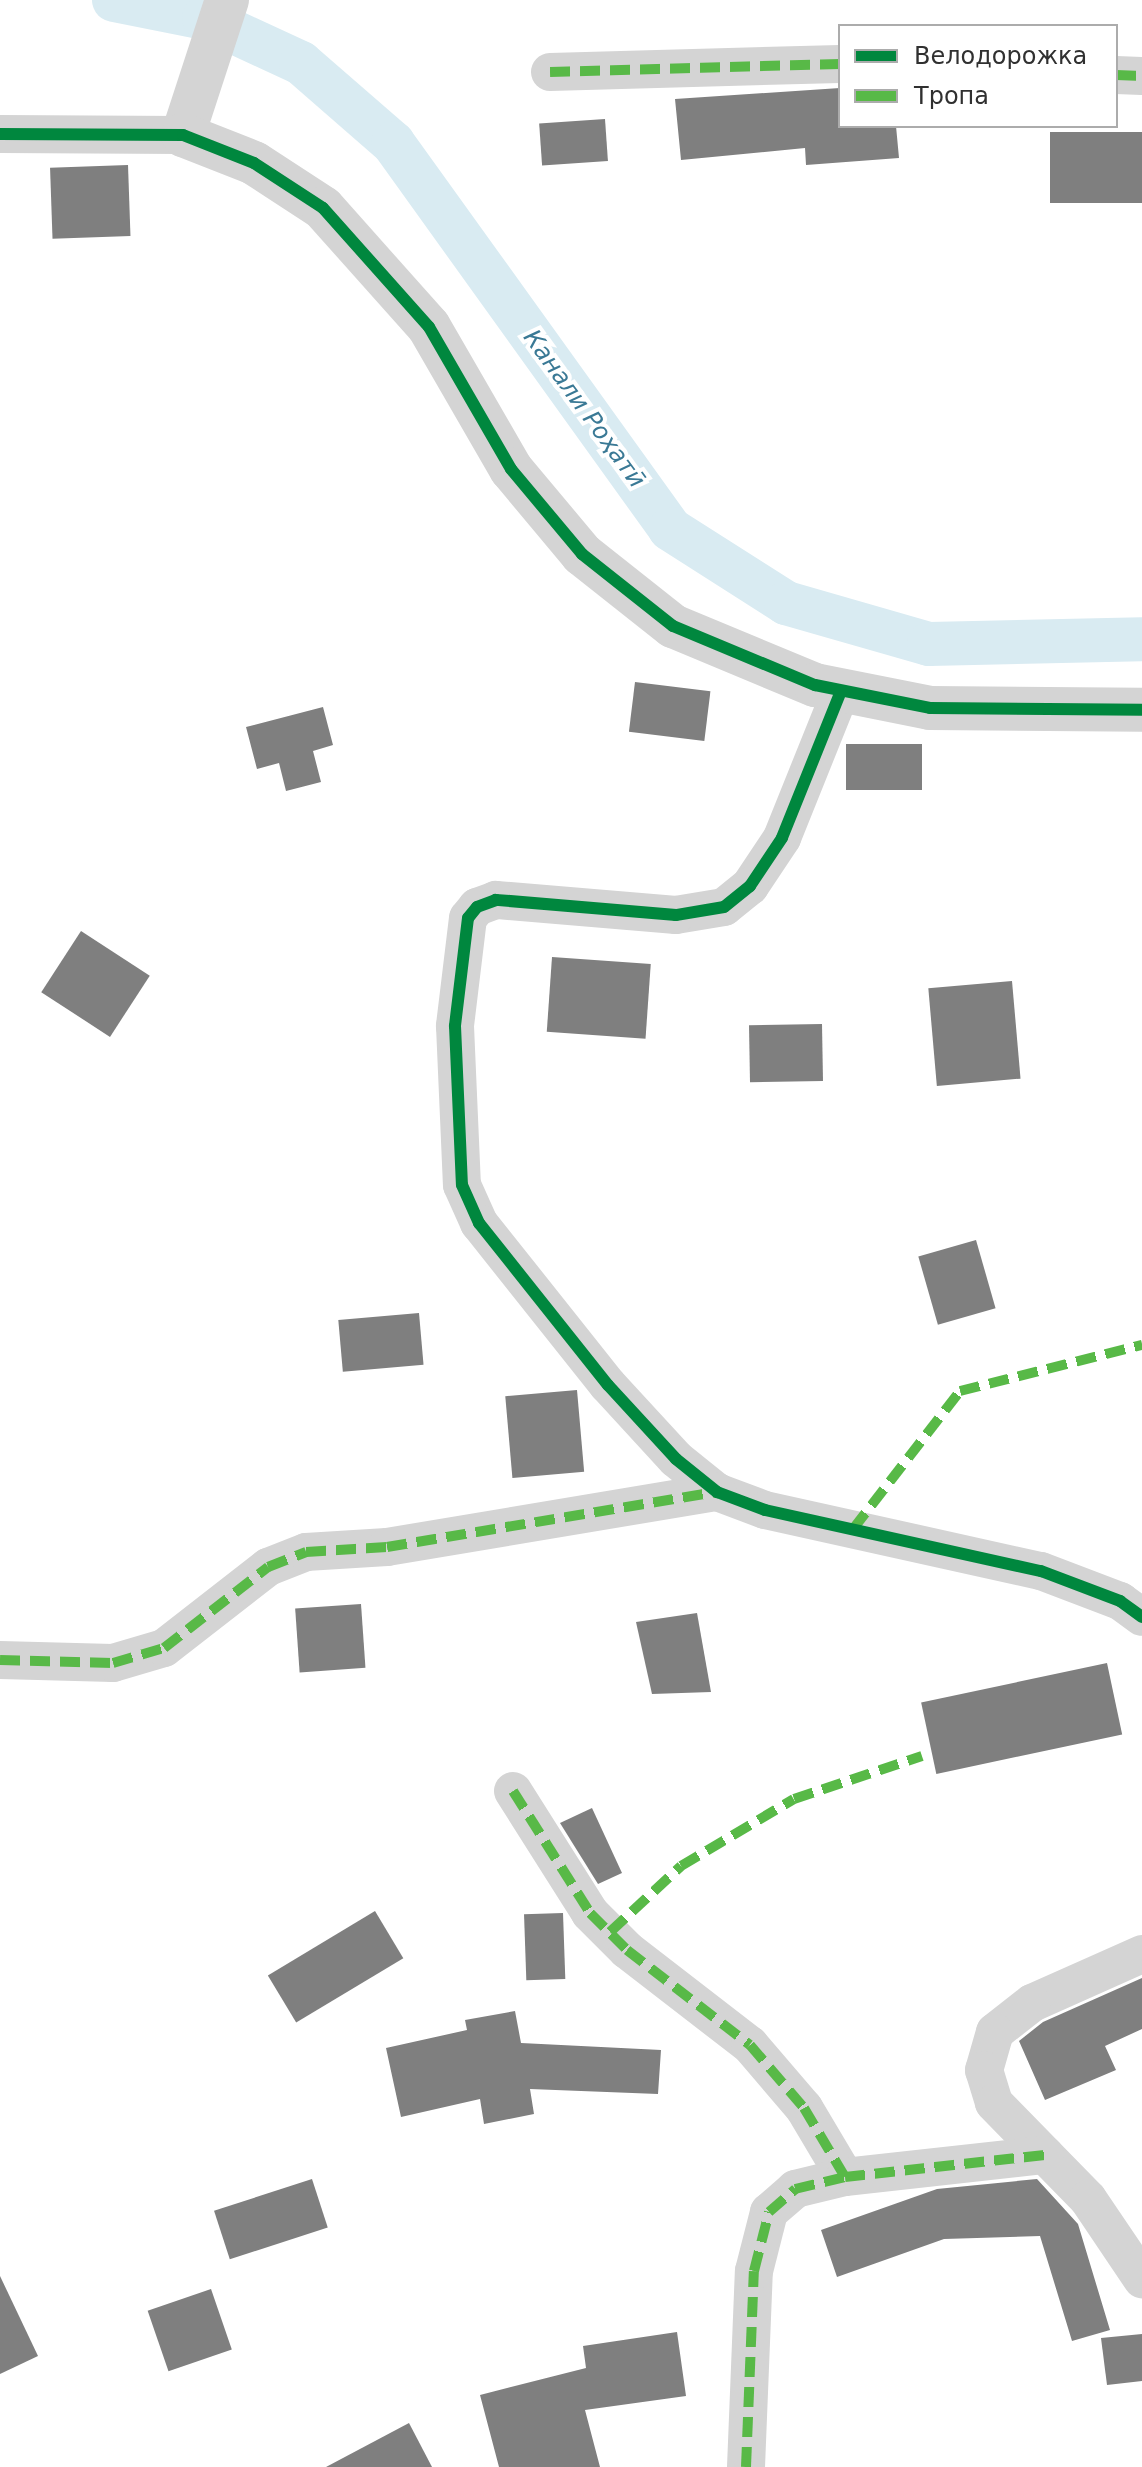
<!DOCTYPE html>
<html>
<head>
<meta charset="utf-8">
<style>
  body { margin:0 }
  #map { position:relative; width:1142px; height:2467px; overflow:hidden; background:#fff; font-family:"DejaVu Sans",sans-serif }
  div>[style] { position:absolute }
  .canal>* { height:44px; margin:-22px; padding:0 22px; transform-origin:22px; border-radius:22px; background:#d9ebf2 }
  .building>* { inset:0; background:#7f7f7f; transform-origin:0 0 }
  .minor>* { height:38px; margin:-19px; padding:0 19px; transform-origin:19px; border-radius:19px; background:#d4d4d4 }
  .tertiary>* { height:44px; margin:-22px; padding:0 22px; transform-origin:22px; border-radius:22px; background:#d4d4d4 }
  .quiet>* { height:10px; margin-top:-5px; transform-origin:0; background:repeating-linear-gradient(90deg,#58b947 0 20px,transparent 0 30px) }
  .cycleway>* { height:12px; margin:-6px; padding:0 6px; transform-origin:6px; border-radius:6px; background:#00873e }
  span { translate:-50% -50%; white-space:nowrap; text-align:center; line-height:1.15; -webkit-text-stroke:8px #fff; paint-order:stroke }
  .water-label { font-size:24px; color:#3a7995; font-style:italic }
  .legend { position:absolute; left:838px; top:24px; width:280px; height:104px; box-sizing:border-box; background:#fff; border:2px solid #acacac; margin:0; padding:10px 14px; list-style:none; font-size:24px; color:#303030 }
  .legend li { display:flex; align-items:center; gap:16px; height:40px }
  .legend b { width:40px; border:2px solid #acacac }
</style>
</head>
<body>
<div id="map">
  <div class="canal">
    <i style="left:114px;top:0;width:92px;rotate:11.3deg"></i>
    <i style="left:204px;top:18px;width:107px;rotate:24.9deg"></i>
    <i style="left:301px;top:63px;width:122px;rotate:41deg"></i>
    <i style="left:393px;top:143px;width:475px;rotate:54.3deg"></i>
    <i style="left:670px;top:529px;width:138px;rotate:32.5deg"></i>
    <i style="left:786px;top:603px;width:149px;rotate:16deg"></i>
    <i style="left:929px;top:644px;width:213px;rotate:-1.3deg"></i>
  </div>
  <div class="building">
    <i style="clip-path:polygon(840px 88px,840px 126px,896px 126px,899px 158px,806px 165px,805px 148px,681px 160px,675px 99px)"></i>
    <i style="left:605px;top:119px;width:42px;height:66px;rotate:86deg"></i>
    <i style="left:1142px;top:132px;width:71px;height:92px;rotate:90deg"></i>
    <i style="left:128px;top:165px;width:71px;height:78px;rotate:88deg"></i>
    <i style="left:635px;top:682px;width:76px;height:50px;rotate:7deg"></i>
    <i style="clip-path:polygon(323px 707px,333px 745px,313px 751px,321px 782px,286px 791px,279px 763px,257px 769px,246px 727px)"></i>
    <i style="left:922px;top:744px;width:46px;height:76px;rotate:90deg"></i>
    <i style="left:81px;top:931px;width:82px;height:73px;rotate:33deg"></i>
    <i style="left:552px;top:957px;width:99px;height:75px;rotate:4deg"></i>
    <i style="left:1012px;top:981px;width:98px;height:84px;rotate:85deg"></i>
    <i style="left:822px;top:1024px;width:57px;height:73px;rotate:89deg"></i>
    <i style="left:976px;top:1240px;width:71px;height:60px;rotate:74deg"></i>
    <i style="left:419px;top:1313px;width:52px;height:81px;rotate:85deg"></i>
    <i style="left:577px;top:1390px;width:82px;height:72px;rotate:85deg"></i>
    <i style="left:361px;top:1604px;width:64px;height:66px;rotate:86deg"></i>
    <i style="clip-path:polygon(697px 1613px,711px 1692px,652px 1694px,636px 1622px)"></i>
    <i style="left:1107px;top:1663px;width:73px;height:190px;rotate:78deg"></i>
    <i style="clip-path:polygon(592px 1808px,622px 1873px,598px 1884px,560px 1823px)"></i>
    <i style="left:375px;top:1911px;width:55px;height:125px;rotate:59deg"></i>
    <i style="left:563px;top:1913px;width:66px;height:39px;rotate:88deg"></i>
    <i style="clip-path:polygon(1142px 1978px,1142px 2029px,1105px 2046px,1116px 2070px,1045px 2100px,1019px 2041px,1043px 2022px)"></i>
    <i style="clip-path:polygon(515px 2011px,521px 2043px,661px 2050px,658px 2094px,530px 2089px,534px 2114px,484px 2124px,480px 2099px,401px 2117px,386px 2048px,467px 2030px,465px 2020px)"></i>
    <i style="left:312px;top:2179px;width:51px;height:103px;rotate:72deg"></i>
    <i style="clip-path:polygon(1037px 2179px,1078px 2224px,1110px 2330px,1072px 2341px,1040px 2236px,944px 2239px,837px 2277px,821px 2230px,937px 2189px)"></i>
    <i style="clip-path:polygon(0 2276px,38px 2356px,0 2374px)"></i>
    <i style="left:211px;top:2289px;width:64px;height:67px;rotate:71deg"></i>
    <i style="clip-path:polygon(677px 2332px,686px 2396px,585px 2410px,600px 2467px,499px 2467px,480px 2395px,586px 2368px,583px 2346px)"></i>
    <i style="clip-path:polygon(1142px 2334px,1142px 2381px,1107px 2385px,1101px 2338px)"></i>
    <i style="clip-path:polygon(409px 2423px,432px 2467px,326px 2467px)"></i>
  </div>
  <div class="minor">
    <i style="left:550px;top:72px;width:290px;rotate:-1.6deg"></i>
    <i style="left:1116px;top:75px;width:26px;rotate:2deg"></i>
    <i style="left:0;top:134px;width:183px;rotate:0.3deg"></i>
    <i style="left:841px;top:691px;width:158px;rotate:111.9deg"></i>
    <i style="left:782px;top:838px;width:58px;rotate:123.7deg"></i>
    <i style="left:750px;top:886px;width:33px;rotate:141deg"></i>
    <i style="left:724px;top:907px;width:49px;rotate:170.5deg"></i>
    <i style="left:676px;top:915px;width:181px;rotate:-175.2deg"></i>
    <i style="left:496px;top:900px;width:20px;rotate:160deg"></i>
    <i style="left:477px;top:907px;width:14px;rotate:129deg"></i>
    <i style="left:468px;top:918px;width:109px;rotate:96.9deg"></i>
    <i style="left:455px;top:1026px;width:159px;rotate:87.5deg"></i>
    <i style="left:462px;top:1185px;width:42px;rotate:65.9deg"></i>
    <i style="left:479px;top:1223px;width:207px;rotate:51.5deg"></i>
    <i style="left:608px;top:1385px;width:100px;rotate:47.4deg"></i>
    <i style="left:676px;top:1459px;width:53px;rotate:38.8deg"></i>
    <i style="left:717px;top:1492px;width:51px;rotate:20.6deg"></i>
    <i style="left:765px;top:1510px;width:283px;rotate:12.5deg"></i>
    <i style="left:1041px;top:1571px;width:85px;rotate:20.8deg"></i>
    <i style="left:1120px;top:1601px;width:27px;rotate:36deg"></i>
    <i style="left:0;top:1660px;width:113px;rotate:1.5deg"></i>
    <i style="left:113px;top:1663px;width:53px;rotate:-16.4deg"></i>
    <i style="left:164px;top:1648px;width:132px;rotate:-37.9deg"></i>
    <i style="left:268px;top:1567px;width:41px;rotate:-21.5deg"></i>
    <i style="left:306px;top:1552px;width:81px;rotate:-3.5deg"></i>
    <i style="left:387px;top:1547px;width:335px;rotate:-9.5deg"></i>
    <i style="left:513px;top:1791px;width:144px;rotate:57.7deg"></i>
    <i style="left:590px;top:1913px;width:52px;rotate:45deg"></i>
    <i style="left:627px;top:1950px;width:155px;rotate:37.7deg"></i>
    <i style="left:750px;top:2045px;width:83px;rotate:49.4deg"></i>
    <i style="left:804px;top:2108px;width:80px;rotate:59.3deg"></i>
    <i style="left:1142px;top:1954px;width:120px;rotate:156deg"></i>
    <i style="left:1032px;top:2003px;width:47px;rotate:141.9deg"></i>
    <i style="left:995px;top:2032px;width:40px;rotate:106deg"></i>
    <i style="left:984px;top:2070px;width:34px;rotate:73deg"></i>
    <i style="left:994px;top:2103px;width:134px;rotate:45.6deg"></i>
    <i style="left:1088px;top:2199px;width:97px;rotate:56deg"></i>
    <i style="left:746px;top:2467px;width:196px;rotate:-87.7deg"></i>
    <i style="left:754px;top:2271px;width:61px;rotate:-75.7deg"></i>
    <i style="left:769px;top:2212px;width:35px;rotate:-41deg"></i>
    <i style="left:795px;top:2189px;width:51px;rotate:-13.5deg"></i>
    <i style="left:845px;top:2177px;width:201px;rotate:-6.3deg"></i>
  </div>
  <div class="tertiary">
    <i style="left:227px;top:0;width:142px;rotate:108.1deg"></i>
    <i style="left:183px;top:135px;width:76px;rotate:21.5deg"></i>
    <i style="left:254px;top:163px;width:82px;rotate:33.1deg"></i>
    <i style="left:323px;top:208px;width:159px;rotate:48.3deg"></i>
    <i style="left:429px;top:327px;width:164px;rotate:60deg"></i>
    <i style="left:511px;top:469px;width:111px;rotate:50.1deg"></i>
    <i style="left:582px;top:554px;width:116px;rotate:38.4deg"></i>
    <i style="left:673px;top:626px;width:154px;rotate:22.6deg"></i>
    <i style="left:815px;top:685px;width:117px;rotate:11.3deg"></i>
    <i style="left:930px;top:708px;width:212px;rotate:0.5deg"></i>
  </div>
  <div class="quiet">
    <i style="left:550px;top:72px;width:290px;rotate:-1.6deg"></i>
    <i style="left:1116px;top:75px;width:26px;rotate:2deg"></i>
    <i style="left:853px;top:1529px;width:175px;rotate:-52.2deg"></i>
    <i style="left:960px;top:1391px;width:188px;rotate:-14.2deg"></i>
    <i style="left:0;top:1660px;width:113px;rotate:1.5deg"></i>
    <i style="left:113px;top:1663px;width:53px;rotate:-16.4deg"></i>
    <i style="left:164px;top:1648px;width:132px;rotate:-37.9deg"></i>
    <i style="left:268px;top:1567px;width:41px;rotate:-21.5deg"></i>
    <i style="left:306px;top:1552px;width:81px;rotate:-3.5deg"></i>
    <i style="left:387px;top:1547px;width:335px;rotate:-9.5deg"></i>
    <i style="left:513px;top:1791px;width:144px;rotate:57.7deg"></i>
    <i style="left:590px;top:1913px;width:52px;rotate:45deg"></i>
    <i style="left:627px;top:1950px;width:155px;rotate:37.7deg"></i>
    <i style="left:750px;top:2045px;width:83px;rotate:49.4deg"></i>
    <i style="left:804px;top:2108px;width:80px;rotate:59.3deg"></i>
    <i style="left:610px;top:1932px;width:97px;rotate:-42.9deg"></i>
    <i style="left:681px;top:1866px;width:131px;rotate:-30.7deg"></i>
    <i style="left:794px;top:1799px;width:135px;rotate:-18.6deg"></i>
    <i style="left:746px;top:2467px;width:196px;rotate:-87.7deg"></i>
    <i style="left:754px;top:2271px;width:61px;rotate:-75.7deg"></i>
    <i style="left:769px;top:2212px;width:35px;rotate:-41deg"></i>
    <i style="left:795px;top:2189px;width:51px;rotate:-13.5deg"></i>
    <i style="left:845px;top:2177px;width:201px;rotate:-6.3deg"></i>
  </div>
  <div class="cycleway">
    <i style="left:0;top:134px;width:183px;rotate:0.3deg"></i>
    <i style="left:183px;top:135px;width:76px;rotate:21.5deg"></i>
    <i style="left:254px;top:163px;width:82px;rotate:33.1deg"></i>
    <i style="left:323px;top:208px;width:159px;rotate:48.3deg"></i>
    <i style="left:429px;top:327px;width:164px;rotate:60deg"></i>
    <i style="left:511px;top:469px;width:111px;rotate:50.1deg"></i>
    <i style="left:582px;top:554px;width:116px;rotate:38.4deg"></i>
    <i style="left:673px;top:626px;width:154px;rotate:22.6deg"></i>
    <i style="left:815px;top:685px;width:117px;rotate:11.3deg"></i>
    <i style="left:930px;top:708px;width:212px;rotate:0.5deg"></i>
    <i style="left:841px;top:691px;width:158px;rotate:111.9deg"></i>
    <i style="left:782px;top:838px;width:58px;rotate:123.7deg"></i>
    <i style="left:750px;top:886px;width:33px;rotate:141deg"></i>
    <i style="left:724px;top:907px;width:49px;rotate:170.5deg"></i>
    <i style="left:676px;top:915px;width:181px;rotate:-175.2deg"></i>
    <i style="left:496px;top:900px;width:20px;rotate:160deg"></i>
    <i style="left:477px;top:907px;width:14px;rotate:129deg"></i>
    <i style="left:468px;top:918px;width:109px;rotate:96.9deg"></i>
    <i style="left:455px;top:1026px;width:159px;rotate:87.5deg"></i>
    <i style="left:462px;top:1185px;width:42px;rotate:65.9deg"></i>
    <i style="left:479px;top:1223px;width:207px;rotate:51.5deg"></i>
    <i style="left:608px;top:1385px;width:100px;rotate:47.4deg"></i>
    <i style="left:676px;top:1459px;width:53px;rotate:38.8deg"></i>
    <i style="left:717px;top:1492px;width:51px;rotate:20.6deg"></i>
    <i style="left:765px;top:1510px;width:283px;rotate:12.5deg"></i>
    <i style="left:1041px;top:1571px;width:85px;rotate:20.8deg"></i>
    <i style="left:1120px;top:1601px;width:27px;rotate:36deg"></i>
  </div>
  <div class="water-label">
    <span style="left:584px;top:409px;rotate:54deg">Канали Роҳатӣ</span>
  </div>
  <ul class="legend">
  <li><b style="height:10px;background:#00873e"></b>Велодорожка</li>
  <li><b style="height:10px;background:#58b947"></b>Тропа</li>
  </ul>
</div>
</body>
</html>
